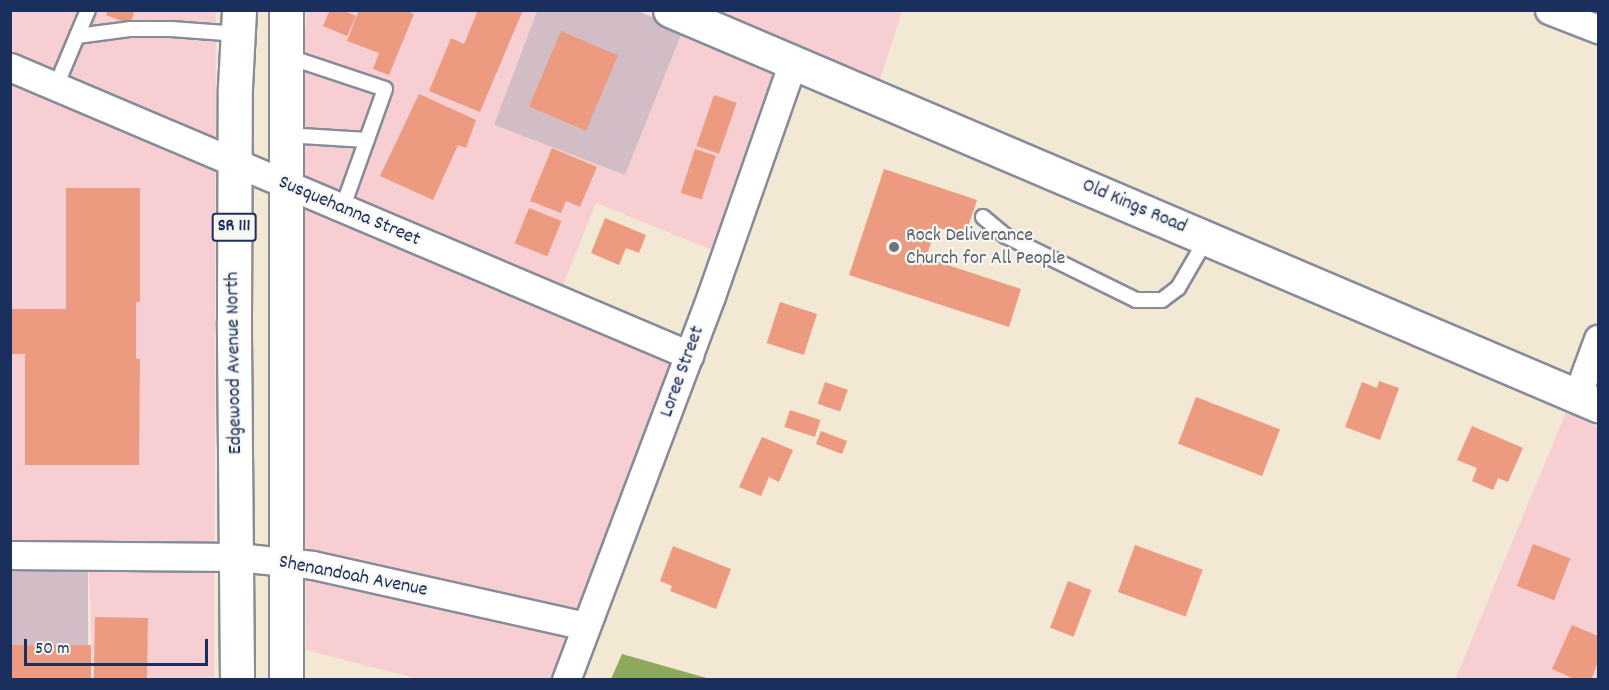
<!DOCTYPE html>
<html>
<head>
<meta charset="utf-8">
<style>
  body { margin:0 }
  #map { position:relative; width:1609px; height:690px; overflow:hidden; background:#f2e8d4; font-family:Dekko,sans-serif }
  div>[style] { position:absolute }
  .built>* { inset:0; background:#f7cfd3 }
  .industrial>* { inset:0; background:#d2bdc7; transform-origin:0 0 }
  .forest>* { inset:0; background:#8daa5c }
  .building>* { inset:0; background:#ed9b80; transform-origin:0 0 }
  .roads { filter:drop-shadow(2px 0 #868c99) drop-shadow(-2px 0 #868c99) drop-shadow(0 2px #868c99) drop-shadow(0 -2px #868c99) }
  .lane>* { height:14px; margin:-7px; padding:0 7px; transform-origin:7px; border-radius:7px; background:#fff }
  .street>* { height:27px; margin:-13.5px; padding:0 13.5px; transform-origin:13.5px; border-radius:13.5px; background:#fff }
  .secondary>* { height:33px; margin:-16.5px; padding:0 16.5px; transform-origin:16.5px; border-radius:16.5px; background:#fff }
  .primary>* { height:33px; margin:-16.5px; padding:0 16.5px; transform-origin:16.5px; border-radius:16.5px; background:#fff }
  .dots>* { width:16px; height:16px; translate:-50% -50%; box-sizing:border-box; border:3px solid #f6f6f2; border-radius:50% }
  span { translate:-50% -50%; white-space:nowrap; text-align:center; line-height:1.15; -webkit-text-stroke:4.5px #f6f6f2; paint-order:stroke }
  .shield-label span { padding:2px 4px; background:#f6f6f2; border:2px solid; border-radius:4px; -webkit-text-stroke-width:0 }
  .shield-label { font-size:18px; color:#1b2f5e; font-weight:700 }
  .street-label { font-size:20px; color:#1b2f5e }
  .worship-label { font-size:20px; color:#5b616d }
  .left { translate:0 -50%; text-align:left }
  .frame { position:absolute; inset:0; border:12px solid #1b2f5e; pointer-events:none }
  .scale { position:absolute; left:24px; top:639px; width:184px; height:27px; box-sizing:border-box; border:3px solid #1b2f5e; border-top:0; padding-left:8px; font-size:18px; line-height:21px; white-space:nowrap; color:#1b2f5e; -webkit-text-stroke:4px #f6f6f2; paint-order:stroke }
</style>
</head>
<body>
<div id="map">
  <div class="built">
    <i style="clip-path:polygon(10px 11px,216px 11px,214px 679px,93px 679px,88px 543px,11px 543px)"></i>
    <i style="clip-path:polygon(307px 11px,537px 11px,494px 125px,625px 175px,683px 30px,796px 77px,737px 260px,596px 203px,561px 290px,702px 352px,564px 679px,419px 679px,306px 650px,303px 211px,304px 41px)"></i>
    <i style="clip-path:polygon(700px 11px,902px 11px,878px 86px)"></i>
    <i style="clip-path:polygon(1569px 405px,1598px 418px,1598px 679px,1455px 680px)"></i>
  </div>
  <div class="industrial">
    <i style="clip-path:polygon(537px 11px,638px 11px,683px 30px,625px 175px,494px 125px)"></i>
    <i style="left:10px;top:543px;width:78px;height:136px"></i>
  </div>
  <div class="forest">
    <i style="clip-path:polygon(622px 654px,710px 679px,611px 679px)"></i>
  </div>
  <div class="building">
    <i style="clip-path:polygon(108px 10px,135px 10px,130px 24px,106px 15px)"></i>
    <i style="clip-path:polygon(330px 10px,342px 10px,356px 16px,347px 36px,323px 26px)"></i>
    <i style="clip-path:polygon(359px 10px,406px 10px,414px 14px,389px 75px,373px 69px,379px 53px,347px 41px)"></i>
    <i style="clip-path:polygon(478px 10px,523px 10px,480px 112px,429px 91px,451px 38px,464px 44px)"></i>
    <i style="left:561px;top:31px;width:62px;height:82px;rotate:23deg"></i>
    <i style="clip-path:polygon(419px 94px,476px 120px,466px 148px,458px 145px,433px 200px,380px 176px)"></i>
    <i style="left:714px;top:95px;width:24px;height:54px;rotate:19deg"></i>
    <i style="clip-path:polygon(552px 148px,597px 167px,580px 207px,566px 201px,561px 213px,530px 201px)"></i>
    <i style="left:695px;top:149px;width:22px;height:46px;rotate:18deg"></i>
    <i style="clip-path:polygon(884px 169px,977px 200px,965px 236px,936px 227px,926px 258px,1021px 289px,1009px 327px,849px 275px)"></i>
    <i style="clip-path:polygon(66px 188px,140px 188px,140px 302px,136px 302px,136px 359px,140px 359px,139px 465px,25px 465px,25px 354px,10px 354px,10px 309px,66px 309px)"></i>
    <i style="left:529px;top:208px;width:35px;height:38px;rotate:22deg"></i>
    <i style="clip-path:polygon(605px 218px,646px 235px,639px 253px,626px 248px,619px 265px,591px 253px)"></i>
    <i style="left:780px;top:302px;width:39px;height:43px;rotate:18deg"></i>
    <i style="clip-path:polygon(1379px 381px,1399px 388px,1380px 440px,1345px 427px,1362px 382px,1377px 388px)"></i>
    <i style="left:825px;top:382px;width:24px;height:23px;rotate:19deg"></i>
    <i style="left:1196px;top:397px;width:90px;height:50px;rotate:21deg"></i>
    <i style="left:790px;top:410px;width:32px;height:18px;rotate:18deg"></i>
    <i style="clip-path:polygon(1472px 426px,1523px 448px,1508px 482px,1498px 478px,1493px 490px,1472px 481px,1477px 468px,1457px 460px)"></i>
    <i style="left:821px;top:431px;width:28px;height:14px;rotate:21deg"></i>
    <i style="clip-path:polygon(762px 437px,793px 450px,779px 482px,769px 477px,761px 496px,739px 487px)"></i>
    <i style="left:1533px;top:544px;width:40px;height:45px;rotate:21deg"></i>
    <i style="left:1135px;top:545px;width:72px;height:50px;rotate:20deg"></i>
    <i style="clip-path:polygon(673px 546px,731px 569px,716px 609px,670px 591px,672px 586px,660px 581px)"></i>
    <i style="left:1068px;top:581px;width:25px;height:50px;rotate:21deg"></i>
    <i style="left:95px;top:617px;width:53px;height:63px;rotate:1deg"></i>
    <i style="clip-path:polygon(1572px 625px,1598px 636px,1598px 662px,1591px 680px,1577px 680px,1552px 669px)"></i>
    <i style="left:10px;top:645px;width:81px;height:35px"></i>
  </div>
  <div class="roads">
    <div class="lane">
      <i style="left:77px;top:36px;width:28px;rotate:-67deg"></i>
      <i style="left:286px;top:56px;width:104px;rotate:18.4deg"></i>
      <i style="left:385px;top:89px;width:127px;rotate:109.7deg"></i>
      <i style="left:56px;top:86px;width:54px;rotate:-67.2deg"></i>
      <i style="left:77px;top:36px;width:53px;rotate:-7.5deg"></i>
      <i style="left:130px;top:29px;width:41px"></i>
      <i style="left:171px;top:29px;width:68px;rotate:4.2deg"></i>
      <i style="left:285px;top:135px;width:82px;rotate:3.5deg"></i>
      <i style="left:983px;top:217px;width:30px;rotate:40deg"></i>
      <i style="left:1006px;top:236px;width:145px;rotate:26.2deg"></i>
      <i style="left:1136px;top:300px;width:26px"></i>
      <i style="left:1162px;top:300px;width:20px;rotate:-37deg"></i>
      <i style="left:1178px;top:288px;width:58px;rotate:-59.9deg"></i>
    </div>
    <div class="street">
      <i style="left:1549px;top:10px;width:53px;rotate:21.2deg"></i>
      <i style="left:10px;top:67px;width:738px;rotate:22.98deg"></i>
      <i style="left:1577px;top:396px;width:61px;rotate:-69.8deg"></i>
      <i style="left:10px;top:555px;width:227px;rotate:0.5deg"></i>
      <i style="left:237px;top:557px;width:76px;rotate:6deg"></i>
      <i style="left:313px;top:565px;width:279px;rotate:12.6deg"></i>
      <i style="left:566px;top:680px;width:410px;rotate:-69.3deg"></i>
      <i style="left:711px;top:296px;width:248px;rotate:-70.7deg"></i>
    </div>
    <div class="secondary">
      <i style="left:670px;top:10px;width:1009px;rotate:23.06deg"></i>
    </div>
    <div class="primary">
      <i style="left:237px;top:680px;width:359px;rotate:-90.5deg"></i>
      <i style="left:234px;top:321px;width:234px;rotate:-89.8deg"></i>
      <i style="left:235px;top:87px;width:77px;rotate:-87deg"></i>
      <i style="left:286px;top:680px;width:670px;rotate:-90deg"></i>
    </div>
  </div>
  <div class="dots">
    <i style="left:894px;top:247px;background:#6b7280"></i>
  </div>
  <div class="shield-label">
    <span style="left:234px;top:227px">SR 111</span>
  </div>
  <div class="street-label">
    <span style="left:1134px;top:207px;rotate:23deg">Old Kings Road</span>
    <span style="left:349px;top:212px;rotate:23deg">Susquehanna Street</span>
    <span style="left:235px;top:363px;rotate:-91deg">Edgewood Avenue North</span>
    <span style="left:683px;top:372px;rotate:-70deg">Loree Street</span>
    <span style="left:353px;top:577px;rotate:11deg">Shenandoah Avenue</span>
  </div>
  <div class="worship-label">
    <span class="left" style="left:906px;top:248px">Rock Deliverance<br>Church for All People</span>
  </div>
  <div class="frame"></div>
  <div class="scale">50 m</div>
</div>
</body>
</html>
